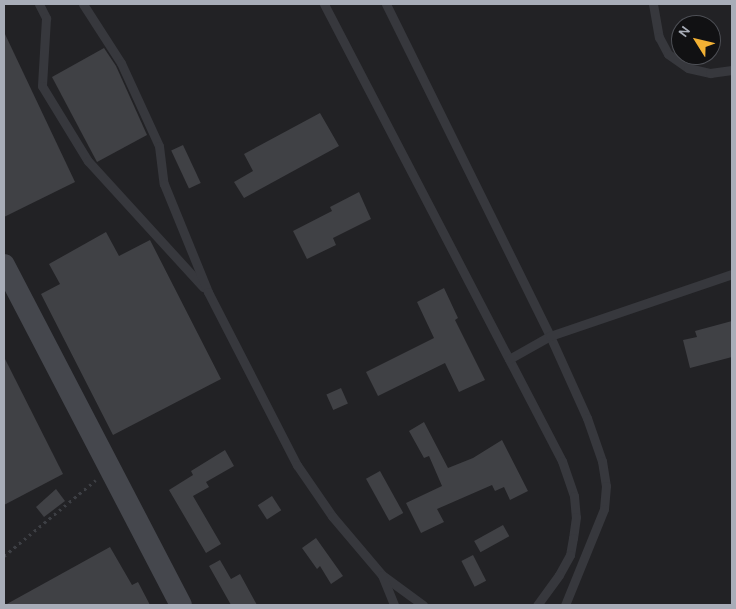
<!DOCTYPE html>
<html>
<head>
<meta charset="utf-8">
<style>
  body { margin:0 }
  #map { position:relative; width:736px; height:609px; overflow:hidden; background:#161618; font-family:Karla,sans-serif }
  div>[style] { position:absolute }
  .built>* { inset:0; background:#222225 }
  .building>* { inset:0; background:#404145; transform-origin:0 0 }
  .path>* { height:3px; margin-top:-1.5px; transform-origin:0; background:repeating-linear-gradient(90deg,#3d3f44 0 2.5px,transparent 0 6.5px) }
  .lane>* { height:9px; margin:-4.5px; padding:0 4.5px; transform-origin:4.5px; border-radius:4.5px; background:#37383d }
  .secondary>* { height:22px; margin:-11px; padding:0 11px; transform-origin:11px; border-radius:11px; background:#45474d }
  span { translate:-50% -50%; white-space:nowrap; text-align:center; line-height:1.15; -webkit-text-stroke:4px #111113; paint-order:stroke }
  .frame { position:absolute; inset:0; border:5px solid #a8adb8; pointer-events:none }
  .north { position:absolute; left:671px; top:15px; width:50px; height:50px; box-sizing:border-box; background:#111113; border:1px solid #4d4f55; border-radius:50%; rotate:306deg; font-size:14px; font-weight:700; line-height:20px; text-align:center; color:#a8adb8 }
  .north::after { content:''; display:block; margin:auto; width:18px; height:22px; background:#f2b134; clip-path:polygon(50% 0,100% 100%,50% 72%,0 100%) }
</style>
</head>
<body>
<div id="map">
  <div class="built">
    <i style="clip-path:polygon(evenodd,4px 4px,732px 4px,732px 605px,4px 605px,4px 4px,681px 25px,711px 25px,711px 55px,681px 55px,681px 25px)"></i>
  </div>
  <div class="building">
    <i style="clip-path:polygon(4px 32px,75px 182px,4px 217px)"></i>
    <i style="clip-path:polygon(104px 48px,116px 66px,147px 135px,97px 162px,52px 77px)"></i>
    <i style="clip-path:polygon(320px 113px,339px 146px,244px 198px,234px 182px,253px 171px,244px 154px)"></i>
    <i style="left:183px;top:145px;width:42px;height:13px;rotate:65deg"></i>
    <i style="clip-path:polygon(359px 192px,371px 219px,333px 238px,336px 245px,307px 259px,293px 231px,332px 211px,330px 207px)"></i>
    <i style="clip-path:polygon(106px 232px,119px 256px,150px 240px,221px 379px,113px 435px,41px 294px,60px 284px,49px 264px)"></i>
    <i style="clip-path:polygon(444px 288px,458px 318px,455px 320px,485px 380px,459px 392px,445px 363px,378px 396px,366px 372px,434px 338px,417px 302px)"></i>
    <i style="clip-path:polygon(732px 321px,732px 357px,690px 368px,683px 340px,697px 337px,695px 331px)"></i>
    <i style="clip-path:polygon(4px 357px,63px 474px,4px 505px)"></i>
    <i style="left:341px;top:388px;width:17px;height:16px;rotate:66deg"></i>
    <i style="clip-path:polygon(424px 422px,448px 468px,473px 458px,502px 440px,528px 491px,510px 500px,504px 487px,495px 491px,492px 485px,437px 509px,444px 522px,421px 533px,406px 503px,442px 486px,429px 456px,424px 458px,409px 431px)"></i>
    <i style="clip-path:polygon(225px 450px,234px 466px,206px 482px,209px 487px,193px 496px,221px 544px,206px 553px,169px 490px,193px 475px,191px 471px)"></i>
    <i style="left:380px;top:471px;width:48px;height:16px;rotate:61deg"></i>
    <i style="clip-path:polygon(56px 489px,65px 501px,44px 517px,36px 507px)"></i>
    <i style="left:272px;top:496px;width:17px;height:17px;rotate:57deg"></i>
    <i style="left:503px;top:525px;width:13px;height:33px;rotate:61deg"></i>
    <i style="clip-path:polygon(316px 538px,343px 576px,331px 584px,320px 566px,317px 569px,302px 548px)"></i>
    <i style="clip-path:polygon(110px 547px,132px 585px,138px 582px,150px 605px,5px 605px)"></i>
    <i style="left:473px;top:555px;width:29px;height:13px;rotate:63deg"></i>
    <i style="clip-path:polygon(220px 560px,231px 579px,240px 574px,257px 605px,231px 605px,209px 566px)"></i>
  </div>
  <div class="path">
    <i style="left:4px;top:556px;width:119px;rotate:-39.6deg"></i>
  </div>
  <div class="lane">
    <i style="left:39px;top:4px;width:16px;rotate:63deg"></i>
    <i style="left:46px;top:18px;width:68px;rotate:93.4deg"></i>
    <i style="left:42px;top:86px;width:88px;rotate:58.5deg"></i>
    <i style="left:88px;top:161px;width:171px;rotate:47.6deg"></i>
    <i style="left:83px;top:4px;width:70px;rotate:57.2deg"></i>
    <i style="left:121px;top:63px;width:91px;rotate:65.4deg"></i>
    <i style="left:159px;top:146px;width:38px;rotate:83deg"></i>
    <i style="left:164px;top:184px;width:117px;rotate:67.8deg"></i>
    <i style="left:208px;top:292px;width:195px;rotate:62.8deg"></i>
    <i style="left:297px;top:465px;width:62px;rotate:55.5deg"></i>
    <i style="left:332px;top:516px;width:77px;rotate:49.7deg"></i>
    <i style="left:382px;top:575px;width:51px;rotate:36.2deg"></i>
    <i style="left:324px;top:4px;width:515px;rotate:62.49deg"></i>
    <i style="left:562px;top:461px;width:37px;rotate:71deg"></i>
    <i style="left:574px;top:496px;width:21px;rotate:85deg"></i>
    <i style="left:576px;top:517px;width:21px;rotate:98deg"></i>
    <i style="left:573px;top:538px;width:17px;rotate:100deg"></i>
    <i style="left:570px;top:555px;width:23px;rotate:119deg"></i>
    <i style="left:559px;top:575px;width:37px;rotate:126deg"></i>
    <i style="left:386px;top:4px;width:370px;rotate:63.7deg"></i>
    <i style="left:550px;top:336px;width:90px;rotate:65.7deg"></i>
    <i style="left:587px;top:418px;width:46px;rotate:70.8deg"></i>
    <i style="left:602px;top:461px;width:25px;rotate:81deg"></i>
    <i style="left:606px;top:486px;width:23px;rotate:95deg"></i>
    <i style="left:604px;top:509px;width:104px;rotate:112.1deg"></i>
    <i style="left:653px;top:4px;width:34px;rotate:80deg"></i>
    <i style="left:659px;top:37px;width:19px;rotate:62deg"></i>
    <i style="left:668px;top:54px;width:24px;rotate:35deg"></i>
    <i style="left:688px;top:68px;width:23px;rotate:13deg"></i>
    <i style="left:710px;top:73px;width:22px;rotate:-8deg"></i>
    <i style="left:509px;top:359px;width:47px;rotate:-29.3deg"></i>
    <i style="left:550px;top:336px;width:192px;rotate:-18.8deg"></i>
    <i style="left:382px;top:575px;width:32px;rotate:68deg"></i>
  </div>
  <div class="secondary">
    <i style="left:4px;top:265px;width:383px;rotate:62.5deg"></i>
  </div>
  <div class="frame"></div>
  <div class="north">N</div>
</div>
</body>
</html>
